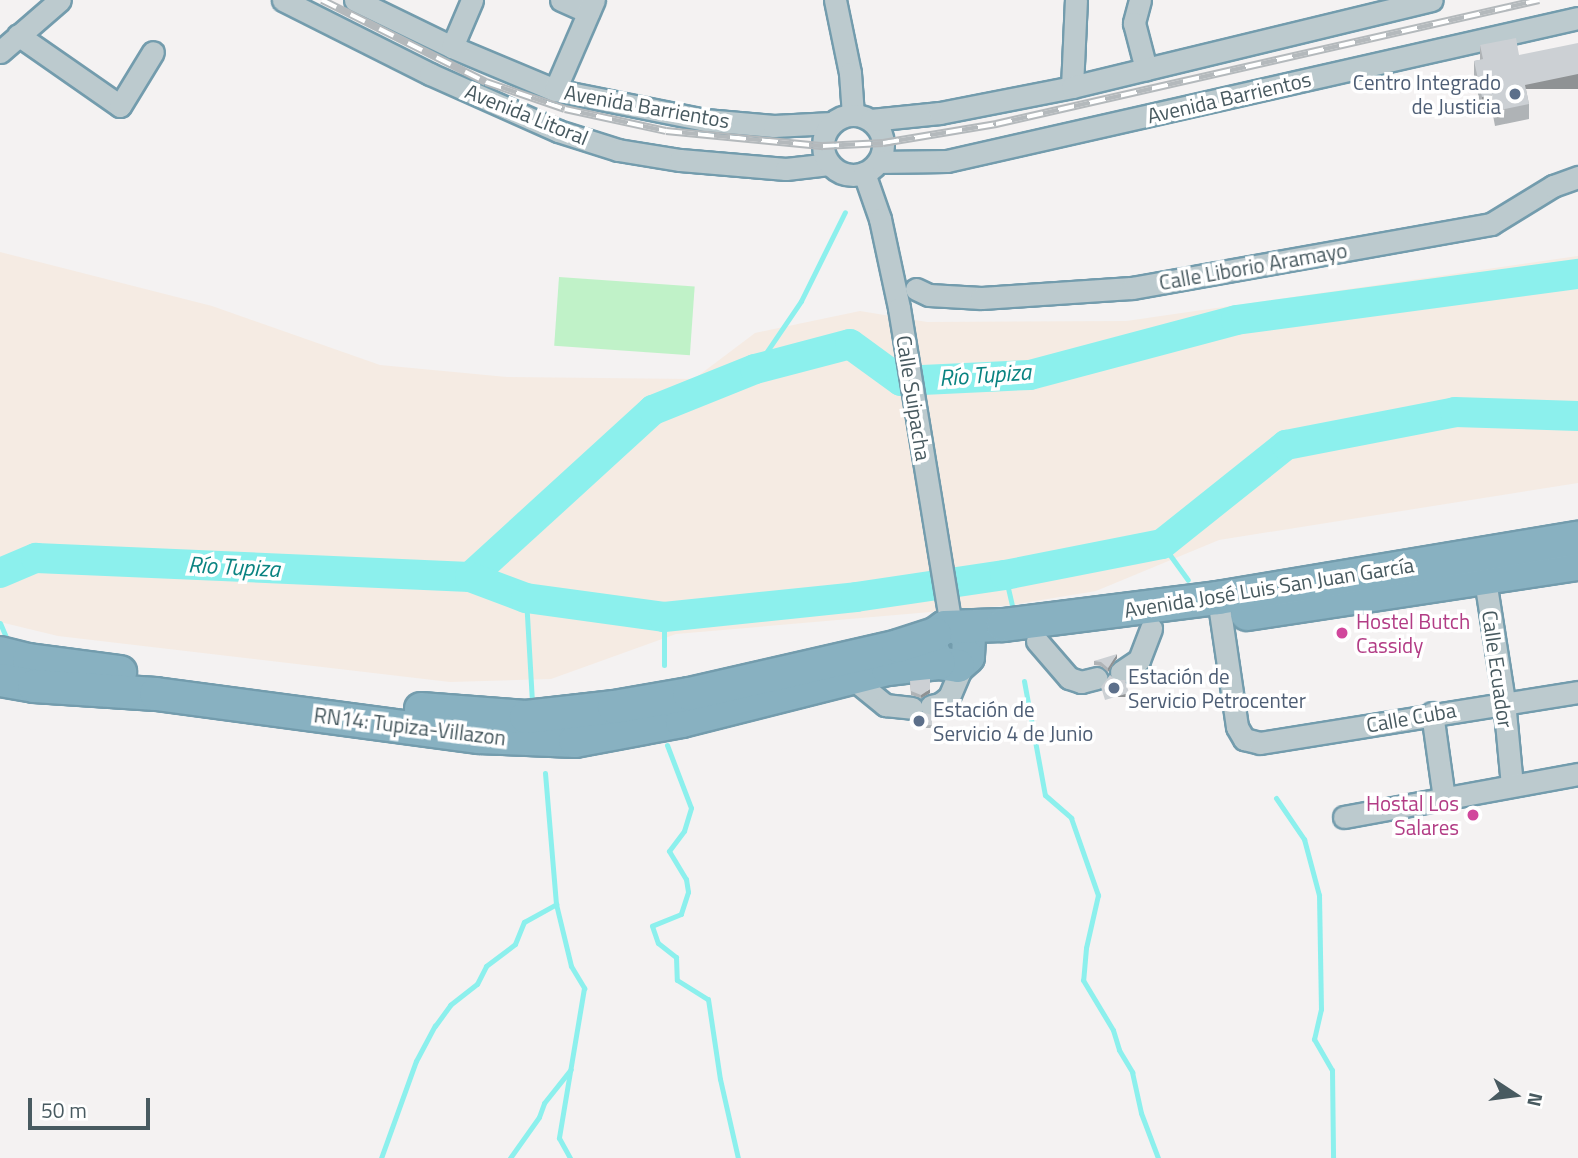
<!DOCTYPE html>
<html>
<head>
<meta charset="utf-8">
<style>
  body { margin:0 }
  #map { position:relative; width:1578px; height:1158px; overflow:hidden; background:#f4f2f2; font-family:"Titillium Web",sans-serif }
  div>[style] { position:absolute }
  .green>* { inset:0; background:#c0f2c8; transform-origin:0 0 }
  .sand>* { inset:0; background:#f5ebe3 }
  .stream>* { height:5px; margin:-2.5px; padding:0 2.5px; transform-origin:2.5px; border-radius:2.5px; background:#8cf0ed }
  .river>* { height:30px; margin:-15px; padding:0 15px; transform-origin:15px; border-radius:15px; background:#8cf0ed }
  .roads { filter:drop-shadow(2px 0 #739cad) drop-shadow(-2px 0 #739cad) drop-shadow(0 2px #739cad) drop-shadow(0 -2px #739cad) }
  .minor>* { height:21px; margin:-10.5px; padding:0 10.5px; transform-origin:10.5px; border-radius:10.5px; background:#bccace }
  .minor>.ring { margin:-10.5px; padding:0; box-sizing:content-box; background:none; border:21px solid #bccace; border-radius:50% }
  .highway>* { height:32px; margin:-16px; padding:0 16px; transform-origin:16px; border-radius:16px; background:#88b1c1 }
  .rail>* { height:8px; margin-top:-4px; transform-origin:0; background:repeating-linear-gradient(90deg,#fff 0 16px,#b4b9bc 0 32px); box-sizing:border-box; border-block:2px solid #b4b9bc }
  .wall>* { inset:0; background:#afb3b6; transform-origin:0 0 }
  .shaded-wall>* { inset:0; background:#8f9294; transform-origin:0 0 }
  .building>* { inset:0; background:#ccd0d4 }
  .dots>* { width:19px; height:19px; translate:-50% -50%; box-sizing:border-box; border:4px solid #fff; border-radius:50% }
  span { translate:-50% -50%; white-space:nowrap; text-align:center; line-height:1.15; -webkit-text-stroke:7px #fff; paint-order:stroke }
  .service-label { font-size:21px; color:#4e5e75 }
  .right { translate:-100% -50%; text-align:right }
  .left { translate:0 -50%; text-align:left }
  .street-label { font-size:21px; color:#485a60 }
  .hotel-label { font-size:21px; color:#b23c85 }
  .water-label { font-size:23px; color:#0a8381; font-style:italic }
  .north { position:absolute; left:1480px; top:1060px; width:70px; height:70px; -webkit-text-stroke:5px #fff; paint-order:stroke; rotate:103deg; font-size:19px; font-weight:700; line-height:28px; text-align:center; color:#485a60 }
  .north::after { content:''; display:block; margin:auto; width:24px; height:32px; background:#485a60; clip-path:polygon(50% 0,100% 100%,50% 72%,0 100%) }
  .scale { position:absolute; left:28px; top:1098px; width:122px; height:32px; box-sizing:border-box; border:4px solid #485a60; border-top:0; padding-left:9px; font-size:21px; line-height:24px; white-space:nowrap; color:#485a60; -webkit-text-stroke:5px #fff; paint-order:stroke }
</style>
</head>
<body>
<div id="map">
  <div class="green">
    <i style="left:559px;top:277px;width:136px;height:69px;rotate:4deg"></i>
  </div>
  <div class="sand">
    <i style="clip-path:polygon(0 252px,212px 306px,380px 365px,507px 377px,694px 379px,755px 333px,860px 311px,927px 322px,1126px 321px,1578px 256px,1578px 483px,1219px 540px,1096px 591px,1012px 605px,676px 634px,551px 679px,450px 682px,58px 636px,0 622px)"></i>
  </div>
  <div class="stream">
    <i style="left:755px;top:369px;width:82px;rotate:-55.9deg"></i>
    <i style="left:801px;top:301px;width:99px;rotate:-63.7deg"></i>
    <i style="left:1162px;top:544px;width:44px;rotate:54.2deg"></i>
    <i style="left:1005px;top:575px;width:31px;rotate:77deg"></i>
    <i style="left:526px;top:598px;width:104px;rotate:86.7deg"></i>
    <i style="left:0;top:623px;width:21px;rotate:67deg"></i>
    <i style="left:664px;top:665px;width:48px;rotate:-90deg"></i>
    <i style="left:1024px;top:681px;width:116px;rotate:79.6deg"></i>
    <i style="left:1045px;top:795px;width:35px;rotate:41deg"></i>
    <i style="left:1071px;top:818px;width:82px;rotate:70.7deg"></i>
    <i style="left:1098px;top:895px;width:54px;rotate:102.8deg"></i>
    <i style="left:1086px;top:948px;width:32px;rotate:95deg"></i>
    <i style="left:1083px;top:980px;width:58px;rotate:59deg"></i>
    <i style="left:1113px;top:1030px;width:21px;rotate:73deg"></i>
    <i style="left:1119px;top:1050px;width:26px;rotate:59deg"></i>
    <i style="left:1132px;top:1072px;width:42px;rotate:77.6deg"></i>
    <i style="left:1141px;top:1113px;width:48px;rotate:69.3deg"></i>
    <i style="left:667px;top:745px;width:67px;rotate:69.1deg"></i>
    <i style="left:691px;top:808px;width:24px;rotate:107deg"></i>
    <i style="left:684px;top:831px;width:25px;rotate:127deg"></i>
    <i style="left:669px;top:851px;width:33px;rotate:59deg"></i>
    <i style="left:686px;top:879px;width:13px;rotate:81deg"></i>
    <i style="left:688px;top:892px;width:23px;rotate:108deg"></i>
    <i style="left:681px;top:914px;width:31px;rotate:158deg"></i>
    <i style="left:652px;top:926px;width:18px;rotate:71deg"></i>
    <i style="left:658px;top:943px;width:23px;rotate:38deg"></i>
    <i style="left:676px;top:957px;width:23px;rotate:88deg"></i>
    <i style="left:677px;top:980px;width:36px;rotate:32deg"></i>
    <i style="left:708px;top:999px;width:81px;rotate:81.5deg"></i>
    <i style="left:720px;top:1079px;width:81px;rotate:77.2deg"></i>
    <i style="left:545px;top:773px;width:131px;rotate:85.2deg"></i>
    <i style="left:556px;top:904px;width:64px;rotate:76.4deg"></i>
    <i style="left:571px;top:966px;width:26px;rotate:59deg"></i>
    <i style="left:584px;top:988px;width:152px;rotate:99.5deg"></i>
    <i style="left:559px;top:1138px;width:23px;rotate:61deg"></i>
    <i style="left:1276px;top:798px;width:50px;rotate:55.7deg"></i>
    <i style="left:1304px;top:839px;width:58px;rotate:75deg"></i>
    <i style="left:1319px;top:895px;width:114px;rotate:89deg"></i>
    <i style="left:1321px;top:1009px;width:31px;rotate:103deg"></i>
    <i style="left:1314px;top:1039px;width:36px;rotate:60deg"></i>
    <i style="left:1332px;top:1070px;width:88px;rotate:89.3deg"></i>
    <i style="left:381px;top:1158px;width:103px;rotate:-70.2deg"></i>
    <i style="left:416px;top:1061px;width:40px;rotate:-62deg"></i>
    <i style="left:435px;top:1026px;width:26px;rotate:-54deg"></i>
    <i style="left:450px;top:1005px;width:34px;rotate:-38deg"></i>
    <i style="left:477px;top:984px;width:20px;rotate:-63deg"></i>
    <i style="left:486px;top:966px;width:36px;rotate:-37deg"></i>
    <i style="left:515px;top:944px;width:24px;rotate:-68deg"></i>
    <i style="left:524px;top:922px;width:37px;rotate:-29deg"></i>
    <i style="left:510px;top:1158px;width:50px;rotate:-54.7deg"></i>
    <i style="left:539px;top:1117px;width:15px;rotate:-70deg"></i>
    <i style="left:544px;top:1103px;width:43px;rotate:-51.5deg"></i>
  </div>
  <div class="river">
    <i style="left:0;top:573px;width:39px;rotate:-23deg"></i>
    <i style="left:36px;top:558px;width:434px;rotate:2.5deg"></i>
    <i style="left:470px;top:577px;width:248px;rotate:-42.4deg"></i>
    <i style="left:653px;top:410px;width:110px;rotate:-21.9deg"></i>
    <i style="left:755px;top:369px;width:98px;rotate:-14.7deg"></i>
    <i style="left:850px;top:344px;width:63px;rotate:36deg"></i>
    <i style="left:901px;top:381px;width:129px;rotate:-2.7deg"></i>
    <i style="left:1030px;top:375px;width:213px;rotate:-14.9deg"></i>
    <i style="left:1236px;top:320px;width:345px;rotate:-7.7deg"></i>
    <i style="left:470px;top:577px;width:60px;rotate:20.6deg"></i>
    <i style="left:526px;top:598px;width:139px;rotate:7.8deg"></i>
    <i style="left:664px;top:617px;width:193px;rotate:-5.9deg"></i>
    <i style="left:856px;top:597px;width:151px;rotate:-8.4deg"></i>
    <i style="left:1005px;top:575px;width:160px;rotate:-11.2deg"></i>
    <i style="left:1162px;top:544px;width:159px;rotate:-38.6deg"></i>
    <i style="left:1286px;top:445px;width:172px;rotate:-11deg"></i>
    <i style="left:1455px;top:412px;width:123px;rotate:1.9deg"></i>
  </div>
  <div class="roads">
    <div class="minor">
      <i style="left:283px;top:0;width:165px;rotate:26.7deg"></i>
      <i style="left:430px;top:74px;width:140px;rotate:24deg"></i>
      <i style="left:558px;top:131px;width:63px;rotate:17.6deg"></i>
      <i style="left:618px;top:150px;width:63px;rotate:9.2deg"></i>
      <i style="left:680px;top:160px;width:106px;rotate:4.9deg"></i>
      <i style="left:786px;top:169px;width:43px;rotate:-6.6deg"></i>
      <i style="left:355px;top:0;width:108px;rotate:25.9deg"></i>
      <i style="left:452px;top:47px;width:112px;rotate:22.7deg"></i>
      <i style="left:555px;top:90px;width:153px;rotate:11.3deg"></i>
      <i style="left:705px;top:120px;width:69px;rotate:5deg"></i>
      <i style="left:774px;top:126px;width:58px;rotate:-3deg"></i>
      <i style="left:561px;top:0;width:30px;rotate:24deg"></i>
      <i style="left:835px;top:0;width:75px;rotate:78.4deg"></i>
      <i style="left:850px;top:73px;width:42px;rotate:85.9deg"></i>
      <i style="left:1140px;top:0;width:24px;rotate:105deg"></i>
      <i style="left:1134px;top:23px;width:48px;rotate:75.4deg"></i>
      <i style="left:18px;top:35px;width:124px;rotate:34.8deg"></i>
      <i style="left:120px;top:106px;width:63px;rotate:-58.6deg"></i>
      <i style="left:452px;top:47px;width:51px;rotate:-66.9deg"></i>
      <i style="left:0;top:52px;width:79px;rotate:-40.9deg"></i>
      <i style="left:1072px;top:87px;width:87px;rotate:-87.4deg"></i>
      <i style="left:555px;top:90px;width:98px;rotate:-66.6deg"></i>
      <i class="ring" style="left:823px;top:115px;width:39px;height:39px"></i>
      <i style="left:871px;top:120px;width:69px;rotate:-5.8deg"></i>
      <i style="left:940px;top:113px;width:135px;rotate:-11.1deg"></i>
      <i style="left:1072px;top:87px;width:370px;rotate:-13.6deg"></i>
      <i style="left:878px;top:162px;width:69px;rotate:-0.8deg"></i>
      <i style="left:947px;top:161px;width:647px;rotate:-12.77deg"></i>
      <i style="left:864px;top:173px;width:49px;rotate:70.8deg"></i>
      <i style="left:880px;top:219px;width:91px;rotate:77.9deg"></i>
      <i style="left:899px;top:308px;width:322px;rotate:80.7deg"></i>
      <i style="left:916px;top:289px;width:14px;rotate:25deg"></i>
      <i style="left:929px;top:295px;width:52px;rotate:3.3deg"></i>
      <i style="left:981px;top:298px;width:151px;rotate:-3.8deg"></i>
      <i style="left:1132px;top:288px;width:365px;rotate:-10.1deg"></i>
      <i style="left:1491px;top:224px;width:73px;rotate:-31.5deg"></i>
      <i style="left:1553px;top:186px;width:27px;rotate:-20deg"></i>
      <i style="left:1483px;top:567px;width:136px;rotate:81.1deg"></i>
      <i style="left:1504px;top:701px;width:84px;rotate:84.6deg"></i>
      <i style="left:1218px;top:598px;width:130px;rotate:81.6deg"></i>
      <i style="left:1237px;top:727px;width:14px;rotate:60deg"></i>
      <i style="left:1244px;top:739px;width:16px;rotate:14deg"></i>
      <i style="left:1260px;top:743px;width:322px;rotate:-9.1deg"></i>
      <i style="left:1037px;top:641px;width:49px;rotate:49.1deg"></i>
      <i style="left:1069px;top:678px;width:13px;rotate:18deg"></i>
      <i style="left:1081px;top:682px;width:16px;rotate:-14deg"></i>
      <i style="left:1121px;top:672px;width:22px;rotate:-34deg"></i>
      <i style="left:1139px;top:660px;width:34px;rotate:-69deg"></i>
      <i style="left:852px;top:678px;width:43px;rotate:39.3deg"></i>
      <i style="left:885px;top:705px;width:27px;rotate:6deg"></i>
      <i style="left:931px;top:706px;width:9px;rotate:-13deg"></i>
      <i style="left:940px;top:704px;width:11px;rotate:-38deg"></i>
      <i style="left:949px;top:697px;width:38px;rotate:-67deg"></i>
      <i style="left:1432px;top:713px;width:86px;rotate:82deg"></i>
      <i style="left:1344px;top:817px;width:238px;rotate:-10.4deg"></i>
    </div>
    <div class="highway">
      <i style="left:1247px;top:614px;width:335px;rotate:-8.6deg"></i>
      <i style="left:959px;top:628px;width:13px;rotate:42deg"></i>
      <i style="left:969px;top:637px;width:20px;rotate:93deg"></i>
      <i style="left:968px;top:657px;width:13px;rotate:138deg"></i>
      <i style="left:958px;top:666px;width:19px;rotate:-171deg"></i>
      <i style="left:939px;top:663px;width:19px;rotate:-118deg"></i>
      <i style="left:930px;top:646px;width:13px;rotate:-67deg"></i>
      <i style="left:935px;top:634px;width:12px;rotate:-35deg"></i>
      <i style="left:945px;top:627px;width:58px;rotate:-2deg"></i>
      <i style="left:1003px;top:625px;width:217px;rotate:-7.2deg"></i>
      <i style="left:1218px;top:598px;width:365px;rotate:-9.5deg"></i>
      <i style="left:0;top:653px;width:30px;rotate:14deg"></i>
      <i style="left:29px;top:660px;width:92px;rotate:7.5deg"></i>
      <i style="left:0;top:680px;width:35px;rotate:10deg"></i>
      <i style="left:34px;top:686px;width:122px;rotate:3.8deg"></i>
      <i style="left:156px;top:694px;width:326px;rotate:7.6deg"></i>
      <i style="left:479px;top:737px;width:96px;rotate:2.4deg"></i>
      <i style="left:575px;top:741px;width:109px;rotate:-10.6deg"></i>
      <i style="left:682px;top:721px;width:212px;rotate:-14.2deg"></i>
      <i style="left:888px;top:669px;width:51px;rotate:-6.7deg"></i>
      <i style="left:421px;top:709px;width:105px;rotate:4.4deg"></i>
      <i style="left:526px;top:717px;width:89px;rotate:-6.5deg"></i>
      <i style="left:614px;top:707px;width:76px;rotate:-9.8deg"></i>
      <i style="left:689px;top:694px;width:214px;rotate:-12.9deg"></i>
      <i style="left:898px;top:646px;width:39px;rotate:-18deg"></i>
    </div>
  </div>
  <div class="rail">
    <i style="left:322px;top:0;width:183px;rotate:26.6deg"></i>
    <i style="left:486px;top:82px;width:83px;rotate:18.9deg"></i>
    <i style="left:565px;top:109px;width:103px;rotate:12.3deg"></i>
    <i style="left:666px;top:131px;width:158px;rotate:5.5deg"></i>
    <i style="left:823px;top:146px;width:60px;rotate:-2.9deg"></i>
    <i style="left:883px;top:143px;width:115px;rotate:-9.5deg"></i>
    <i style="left:996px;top:124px;width:557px;rotate:-12.86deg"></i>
  </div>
  <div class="wall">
    <i style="clip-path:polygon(1480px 45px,1519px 55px,1529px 104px,1529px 119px,1495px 126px,1492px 110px,1482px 112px,1474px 76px,1474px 61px,1480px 60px)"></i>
    <i style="clip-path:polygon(1117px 658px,1108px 672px,1101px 666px,1094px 665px,1094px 661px)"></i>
    <i style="clip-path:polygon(910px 681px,930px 693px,921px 698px,911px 695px)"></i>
    <i style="left:932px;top:715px;width:13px;height:20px;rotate:90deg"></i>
  </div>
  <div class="shaded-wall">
    <i style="left:1578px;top:74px;width:15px;height:54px;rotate:90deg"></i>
    <i style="clip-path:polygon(1492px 95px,1492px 110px,1482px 112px,1482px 97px)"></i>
    <i style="clip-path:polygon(1117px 654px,1117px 658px,1108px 672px,1108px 668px)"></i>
    <i style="clip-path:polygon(930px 689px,930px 693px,921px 698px,921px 695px)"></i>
    <i style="left:1129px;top:693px;width:4px;height:25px;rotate:90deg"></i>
  </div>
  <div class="building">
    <i style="clip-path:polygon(1516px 38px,1519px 55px,1578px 43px,1578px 74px,1525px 85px,1529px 104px,1495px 111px,1492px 95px,1482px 97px,1474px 61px,1483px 59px,1480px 45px)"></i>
    <i style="clip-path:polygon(1117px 654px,1108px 668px,1101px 662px,1094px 661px)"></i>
    <i style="clip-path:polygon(1110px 675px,1116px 680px,1125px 680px,1129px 693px,1105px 700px,1101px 687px)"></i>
    <i style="clip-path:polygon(930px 679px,930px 689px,921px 695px,911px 691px,910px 681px)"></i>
    <i style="clip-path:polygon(922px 712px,932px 715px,932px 725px,913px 726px,912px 717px)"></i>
  </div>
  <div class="dots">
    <i style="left:1515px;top:94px;background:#5c6f8a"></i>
    <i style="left:1342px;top:633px;background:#d1479c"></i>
    <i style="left:1114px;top:688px;background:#5c6f8a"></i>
    <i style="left:919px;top:721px;background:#5c6f8a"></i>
    <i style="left:1473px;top:815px;background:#d1479c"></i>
  </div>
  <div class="service-label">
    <span class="right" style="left:1501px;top:94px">Centro Integrado<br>de Justicia</span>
    <span class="left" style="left:1128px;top:688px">Estación de<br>Servicio Petrocenter</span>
    <span class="left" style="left:933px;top:721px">Estación de<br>Servicio 4 de Junio</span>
  </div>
  <div class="street-label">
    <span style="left:1229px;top:97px;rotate:-13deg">Avenida Barrientos</span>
    <span style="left:647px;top:106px;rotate:10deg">Avenida Barrientos</span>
    <span style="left:527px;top:114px;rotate:22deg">Avenida Litoral</span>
    <span style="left:1253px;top:266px;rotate:-10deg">Calle Liborio Aramayo</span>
    <span style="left:914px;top:398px;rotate:81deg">Calle Suipacha</span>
    <span style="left:1269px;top:587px;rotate:-9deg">Avenida José Luis San Juan García</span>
    <span style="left:1498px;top:669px;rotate:82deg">Calle Ecuador</span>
    <span style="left:1411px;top:717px;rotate:-10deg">Calle Cuba</span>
    <span style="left:410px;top:726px;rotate:7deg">RN14: Tupiza-Villazon</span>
  </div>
  <div class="hotel-label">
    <span class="left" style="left:1356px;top:633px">Hostel Butch<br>Cassidy</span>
    <span class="right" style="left:1459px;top:815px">Hostal Los<br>Salares</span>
  </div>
  <div class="water-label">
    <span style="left:985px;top:375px;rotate:-4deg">Río Tupiza</span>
    <span style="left:234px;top:567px;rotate:3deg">Río Tupiza</span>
  </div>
  <div class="north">N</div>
  <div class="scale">50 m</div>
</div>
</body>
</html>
